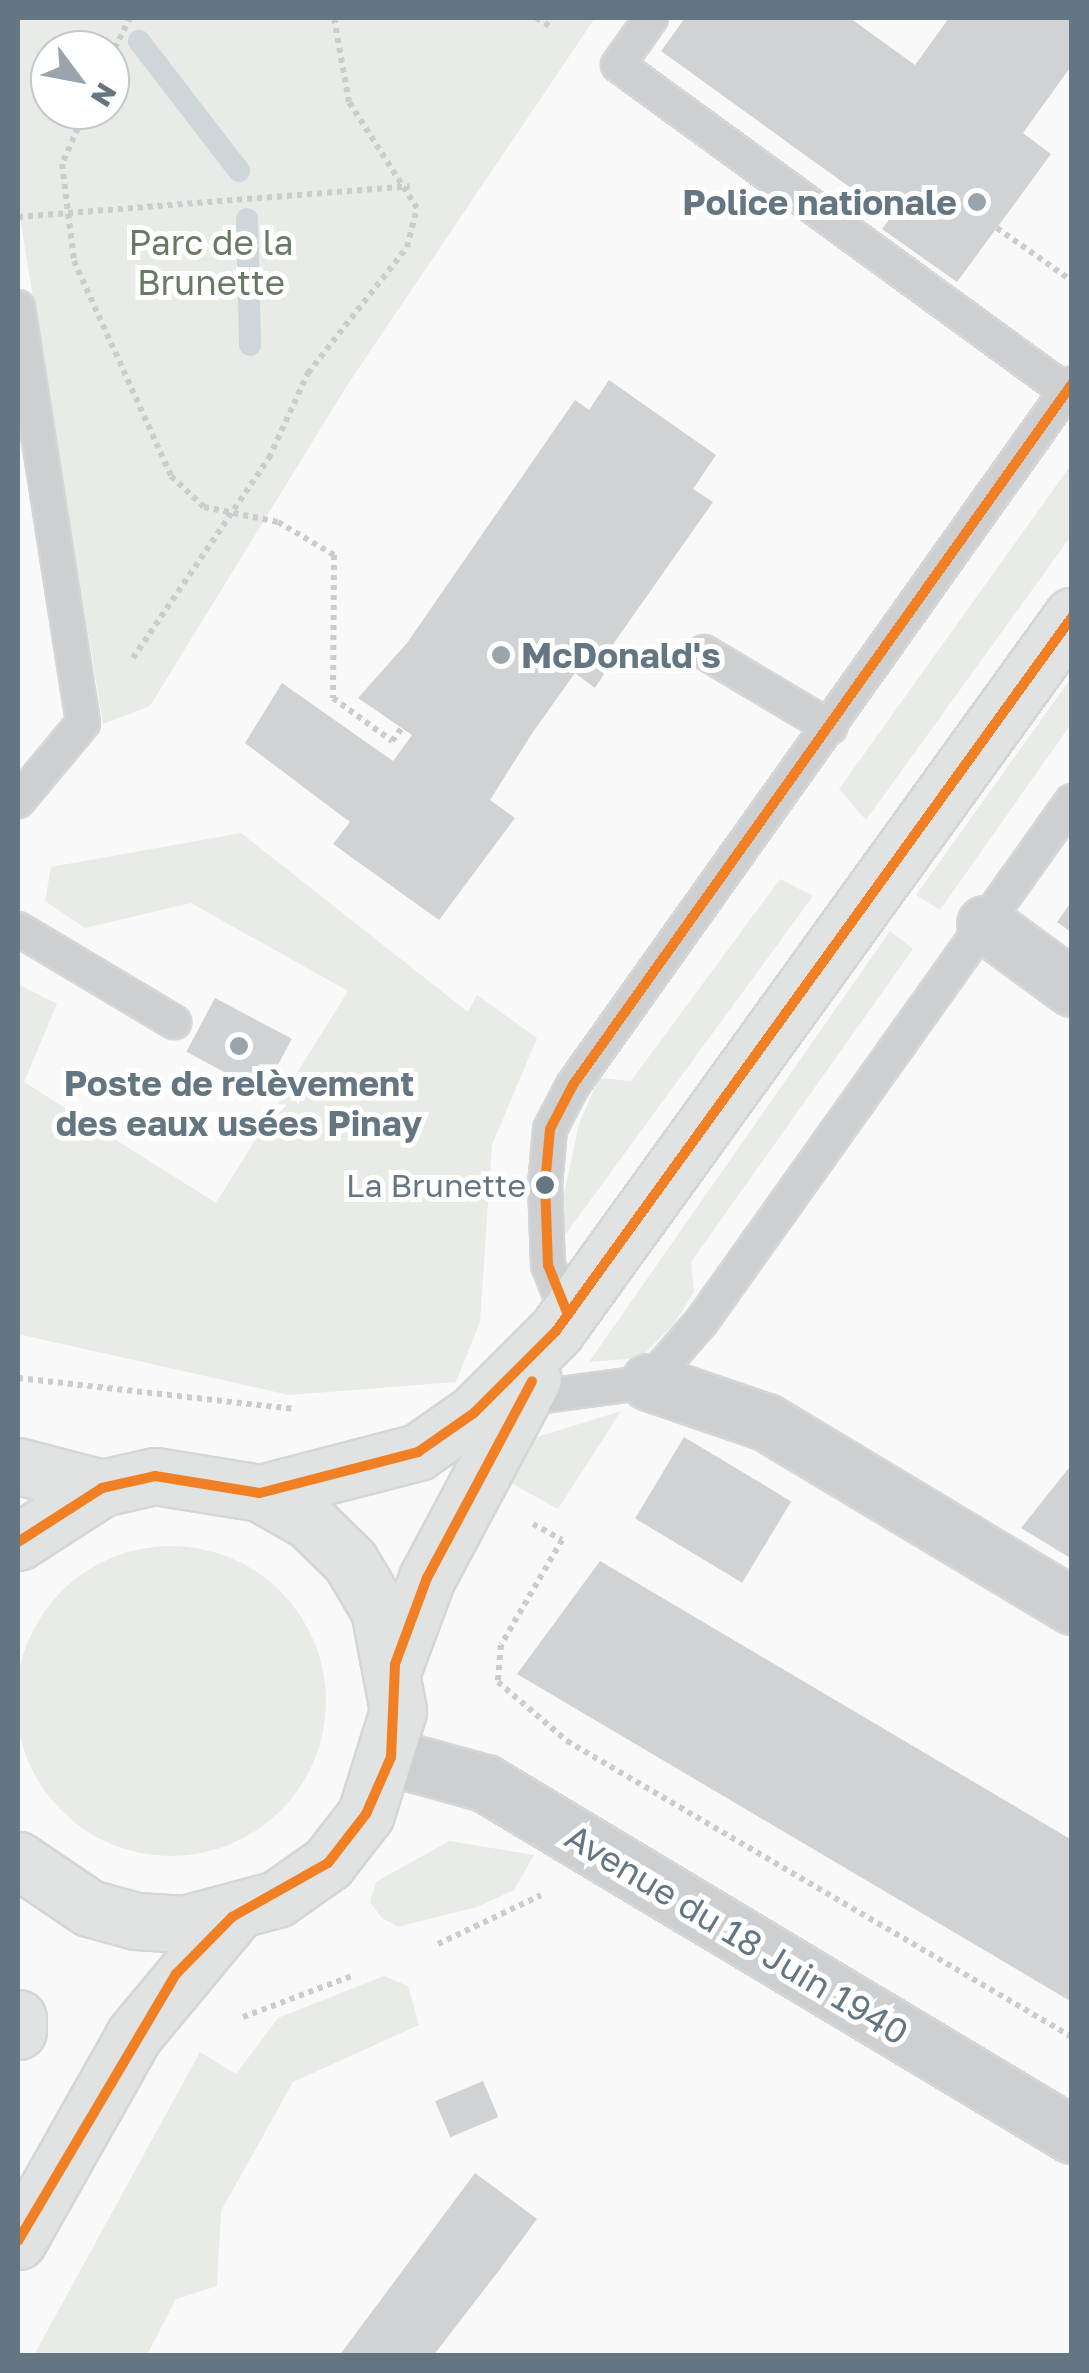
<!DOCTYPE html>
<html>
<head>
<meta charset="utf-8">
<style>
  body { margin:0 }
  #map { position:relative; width:1089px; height:2373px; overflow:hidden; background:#f9f9f9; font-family:"Golos Text",sans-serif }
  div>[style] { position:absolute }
  .green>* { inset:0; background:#e8ebe6 }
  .round { border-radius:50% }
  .stream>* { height:22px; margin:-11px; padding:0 11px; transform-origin:11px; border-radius:11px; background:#ced6d9 }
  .building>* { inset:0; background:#d0d2d3; transform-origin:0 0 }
  .path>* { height:6px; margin-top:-3px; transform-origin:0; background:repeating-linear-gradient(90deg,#cbcccd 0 5px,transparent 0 10px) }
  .roads { filter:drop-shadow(2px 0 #d5d6d7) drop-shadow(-2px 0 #d5d6d7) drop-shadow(0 2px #d5d6d7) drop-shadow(0 -2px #d5d6d7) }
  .service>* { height:32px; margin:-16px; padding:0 16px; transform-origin:16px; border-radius:16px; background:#cecfd0 }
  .minor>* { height:55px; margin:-27.5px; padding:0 27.5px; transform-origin:27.5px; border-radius:27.5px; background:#cecfd0 }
  .primary>* { height:55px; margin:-27.5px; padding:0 27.5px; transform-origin:27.5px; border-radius:27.5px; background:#e1e2e2 }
  .bus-1>* { height:10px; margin:-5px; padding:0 5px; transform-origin:5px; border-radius:5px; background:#f08023 }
  .dots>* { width:28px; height:28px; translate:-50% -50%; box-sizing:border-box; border:5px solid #fff; border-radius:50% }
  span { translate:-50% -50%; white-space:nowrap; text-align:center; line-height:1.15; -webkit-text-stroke:10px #fff; paint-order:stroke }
  .bus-label { font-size:32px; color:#657683 }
  .right { translate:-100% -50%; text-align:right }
  .poi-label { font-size:35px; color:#657683; font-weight:700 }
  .left { translate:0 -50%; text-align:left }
  .park-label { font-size:35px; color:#687a64 }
  .street-label { font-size:35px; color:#657683 }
  .frame { position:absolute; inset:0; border:20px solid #657683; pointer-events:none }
  .north { position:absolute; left:30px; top:30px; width:100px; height:100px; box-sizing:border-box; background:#fff; border:2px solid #c1c8cd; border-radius:50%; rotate:122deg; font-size:28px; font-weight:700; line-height:40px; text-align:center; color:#657683 }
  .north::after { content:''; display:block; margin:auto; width:35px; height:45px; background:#99a4ac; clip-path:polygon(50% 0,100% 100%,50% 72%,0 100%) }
</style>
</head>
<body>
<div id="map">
  <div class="green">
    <i style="clip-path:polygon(evenodd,18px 18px,595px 18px,348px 384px,150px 706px,103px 724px,18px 206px,18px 18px,50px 50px,110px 50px,110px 110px,50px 110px,50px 50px)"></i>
    <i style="clip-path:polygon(1071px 465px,1071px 536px,866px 820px,839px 789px)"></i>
    <i style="clip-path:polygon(1071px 678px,1071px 724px,940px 910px,916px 895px)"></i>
    <i style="clip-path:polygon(241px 833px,468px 1012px,477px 995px,537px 1038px,492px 1145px,480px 1322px,456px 1382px,289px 1395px,18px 1334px,18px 984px,57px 1004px,24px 1082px,216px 1203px,348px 991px,191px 903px,85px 928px,45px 901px,51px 867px)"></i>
    <i style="clip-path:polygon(780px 879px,813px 896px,562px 1239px,556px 1232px,579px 1124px,599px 1078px,631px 1081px)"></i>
    <i style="clip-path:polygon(890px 931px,913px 949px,691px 1262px,694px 1292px,674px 1324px,640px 1358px,589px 1362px)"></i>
    <i style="clip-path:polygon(621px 1411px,558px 1509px,498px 1476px,534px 1438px)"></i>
    <i class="round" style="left:16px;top:1546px;width:310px;height:310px"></i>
    <i style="clip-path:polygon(449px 1841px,534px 1855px,514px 1890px,477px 1907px,398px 1927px,382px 1918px,370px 1902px,376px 1882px)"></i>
    <i style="clip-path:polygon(384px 1976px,408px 1986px,419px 2025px,293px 2082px,221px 2211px,217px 2286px,176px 2299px,147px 2355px,34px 2355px,200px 2052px,236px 2074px,278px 2018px)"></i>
  </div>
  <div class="stream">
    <i style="left:139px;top:41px;width:164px;rotate:52.4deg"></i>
    <i style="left:247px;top:219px;width:126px;rotate:88.6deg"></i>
  </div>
  <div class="building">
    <i style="clip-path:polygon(685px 18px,850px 18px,915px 65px,949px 18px,1072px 18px,1072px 65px,1023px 133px,1051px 154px,957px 282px,882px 229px,891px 217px,661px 51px)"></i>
    <i style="clip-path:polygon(609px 380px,716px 455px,693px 489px,713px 502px,597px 667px,604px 674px,595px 688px,575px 673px,533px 732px,490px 800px,515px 818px,439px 920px,333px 844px,350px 822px,245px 743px,282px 683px,393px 761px,412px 735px,358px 698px,407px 643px,575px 400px,589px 410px)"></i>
    <i style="clip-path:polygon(1072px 901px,1072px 933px,1057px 922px)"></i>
    <i style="left:215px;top:998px;width:87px;height:61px;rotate:28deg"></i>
    <i style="left:684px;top:1437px;width:125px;height:95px;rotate:31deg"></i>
    <i style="clip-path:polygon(1072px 1464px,1072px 1559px,1021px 1528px)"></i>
    <i style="clip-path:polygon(600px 1561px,1072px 1840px,1072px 2002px,517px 1674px)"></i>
    <i style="left:483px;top:2081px;width:39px;height:52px;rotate:67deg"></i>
    <i style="clip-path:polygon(475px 2173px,537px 2219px,497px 2273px,433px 2356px,339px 2356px)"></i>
  </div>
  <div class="path">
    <i style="left:536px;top:18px;width:16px;rotate:30deg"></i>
    <i style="left:110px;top:57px;width:44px;rotate:-62.9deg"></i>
    <i style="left:86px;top:110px;width:59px;rotate:114deg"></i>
    <i style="left:62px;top:164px;width:98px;rotate:82.9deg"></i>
    <i style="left:74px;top:261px;width:236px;rotate:65.7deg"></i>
    <i style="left:171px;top:476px;width:45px;rotate:43.2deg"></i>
    <i style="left:204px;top:507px;width:76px;rotate:11.5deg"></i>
    <i style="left:278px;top:522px;width:65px;rotate:30.5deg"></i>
    <i style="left:334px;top:555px;width:143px;rotate:90.4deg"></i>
    <i style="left:333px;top:698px;width:73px;rotate:36.1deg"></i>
    <i style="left:392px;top:741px;width:15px;rotate:-53deg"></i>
    <i style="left:18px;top:217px;width:393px;rotate:-4.5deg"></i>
    <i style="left:997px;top:228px;width:92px;rotate:35.2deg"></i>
    <i style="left:133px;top:658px;width:242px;rotate:-55.8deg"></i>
    <i style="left:269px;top:458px;width:94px;rotate:-65.4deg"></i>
    <i style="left:308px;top:373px;width:160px;rotate:-51.8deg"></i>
    <i style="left:407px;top:247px;width:40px;rotate:-75.6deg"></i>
    <i style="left:417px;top:208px;width:126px;rotate:-122.7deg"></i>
    <i style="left:349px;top:102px;width:85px;rotate:-100.1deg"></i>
    <i style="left:18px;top:1378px;width:279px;rotate:6.4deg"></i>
    <i style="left:533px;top:1524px;width:33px;rotate:29deg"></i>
    <i style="left:562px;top:1540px;width:121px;rotate:120.2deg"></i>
    <i style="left:501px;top:1645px;width:37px;rotate:95deg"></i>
    <i style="left:498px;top:1682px;width:91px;rotate:40.5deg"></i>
    <i style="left:567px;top:1741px;width:585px;rotate:30.38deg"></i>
    <i style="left:438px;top:1944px;width:114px;rotate:-25.4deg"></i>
    <i style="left:243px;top:2017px;width:119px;rotate:-20.7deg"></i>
  </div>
  <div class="roads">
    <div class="service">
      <i style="left:651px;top:18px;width:57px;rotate:125.1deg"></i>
      <i style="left:618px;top:65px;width:554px;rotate:36.04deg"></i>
      <i style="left:18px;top:307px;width:421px;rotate:81.1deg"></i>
      <i style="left:83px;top:723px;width:102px;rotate:129.8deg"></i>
      <i style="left:704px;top:652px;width:147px;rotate:30.8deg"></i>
      <i style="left:18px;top:929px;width:182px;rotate:30.8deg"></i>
      <i style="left:568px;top:1315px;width:54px;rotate:-111.8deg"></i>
      <i style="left:548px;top:1265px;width:80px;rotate:-92.1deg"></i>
      <i style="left:545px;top:1185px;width:56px;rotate:-84.9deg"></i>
      <i style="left:550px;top:1129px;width:50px;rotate:-62.4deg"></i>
      <i style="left:573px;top:1085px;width:861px;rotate:-54.59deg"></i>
      <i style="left:523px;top:1399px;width:127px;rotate:-7.7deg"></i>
      <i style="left:649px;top:1382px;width:81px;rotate:-49deg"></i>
      <i style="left:702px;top:1321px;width:638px;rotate:-54.57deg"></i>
    </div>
    <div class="minor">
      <i style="left:985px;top:924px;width:108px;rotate:36.3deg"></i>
      <i style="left:649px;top:1382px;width:124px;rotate:18.9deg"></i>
      <i style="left:766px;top:1422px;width:357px;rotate:31deg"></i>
      <i style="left:391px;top:1757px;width:98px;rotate:15.5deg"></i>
      <i style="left:485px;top:1783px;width:684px;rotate:30.95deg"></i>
    </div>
    <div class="primary">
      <i style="left:18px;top:1466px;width:87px;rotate:14.7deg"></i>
      <i style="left:260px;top:1493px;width:163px;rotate:-14.5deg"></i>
      <i style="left:418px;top:1452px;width:68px;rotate:-34.9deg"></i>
      <i style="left:474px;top:1413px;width:116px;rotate:-45deg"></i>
      <i style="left:556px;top:1331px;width:882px;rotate:-54.18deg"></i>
      <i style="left:18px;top:1542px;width:100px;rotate:-32.7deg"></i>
      <i style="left:102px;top:1488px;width:54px;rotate:-12.8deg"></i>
      <i style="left:155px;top:1476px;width:106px;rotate:9.2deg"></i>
      <i style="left:260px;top:1493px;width:56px;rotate:29.7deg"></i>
      <i style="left:309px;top:1521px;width:57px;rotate:44.3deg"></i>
      <i style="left:350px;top:1561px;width:57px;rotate:59.4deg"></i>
      <i style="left:379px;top:1610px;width:103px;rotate:79.3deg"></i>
      <i style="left:398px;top:1711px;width:108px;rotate:107.3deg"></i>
      <i style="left:366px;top:1814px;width:62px;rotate:127.8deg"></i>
      <i style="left:328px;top:1863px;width:62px;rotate:144.8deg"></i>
      <i style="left:277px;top:1899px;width:96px;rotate:165deg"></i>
      <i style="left:184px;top:1924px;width:48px;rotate:-176.4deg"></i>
      <i style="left:136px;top:1921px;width:49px;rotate:-164.5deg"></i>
      <i style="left:89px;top:1908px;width:86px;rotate:-145.9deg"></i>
      <i style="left:395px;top:1664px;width:92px;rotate:-69.6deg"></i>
      <i style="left:427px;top:1578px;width:225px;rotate:-62deg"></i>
      <i style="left:18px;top:2018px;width:13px;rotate:90deg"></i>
      <i style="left:18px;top:2241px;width:236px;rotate:-60.6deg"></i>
      <i style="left:134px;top:2035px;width:153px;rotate:-50.3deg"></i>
    </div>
  </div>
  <div class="bus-1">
    <i style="left:568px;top:1315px;width:54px;rotate:-111.8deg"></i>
    <i style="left:548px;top:1265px;width:80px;rotate:-92.1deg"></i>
    <i style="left:545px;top:1185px;width:56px;rotate:-84.9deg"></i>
    <i style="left:550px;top:1129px;width:50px;rotate:-62.4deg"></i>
    <i style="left:573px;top:1085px;width:860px;rotate:-54.56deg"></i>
    <i style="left:18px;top:1542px;width:100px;rotate:-32.7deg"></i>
    <i style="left:102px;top:1488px;width:54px;rotate:-12.8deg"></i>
    <i style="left:155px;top:1476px;width:106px;rotate:9.2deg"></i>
    <i style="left:260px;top:1493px;width:163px;rotate:-14.5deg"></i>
    <i style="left:418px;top:1452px;width:68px;rotate:-34.9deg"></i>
    <i style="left:474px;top:1413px;width:116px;rotate:-45deg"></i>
    <i style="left:556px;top:1331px;width:881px;rotate:-54.14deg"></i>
    <i style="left:18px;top:2241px;width:310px;rotate:-59.4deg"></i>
    <i style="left:176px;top:1974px;width:80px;rotate:-45.5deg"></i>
    <i style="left:232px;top:1917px;width:110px;rotate:-29.4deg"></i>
    <i style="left:328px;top:1863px;width:62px;rotate:-52.2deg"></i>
    <i style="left:366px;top:1814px;width:62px;rotate:-66.3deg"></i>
    <i style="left:391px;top:1757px;width:93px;rotate:-87.5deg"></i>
    <i style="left:395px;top:1664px;width:92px;rotate:-69.6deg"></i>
    <i style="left:427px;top:1578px;width:223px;rotate:-61.9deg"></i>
  </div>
  <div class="dots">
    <i style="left:977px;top:202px;background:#99a4ac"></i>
    <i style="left:501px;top:655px;background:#99a4ac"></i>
    <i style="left:239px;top:1046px;background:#99a4ac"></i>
    <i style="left:545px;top:1185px;background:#657683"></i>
  </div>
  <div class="bus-label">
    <span class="right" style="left:526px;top:1185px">La Brunette</span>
  </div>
  <div class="poi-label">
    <span class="right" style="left:957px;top:202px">Police nationale</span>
    <span class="left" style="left:521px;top:655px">McDonald's</span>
    <span style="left:239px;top:1103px">Poste de relèvement<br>des eaux usées Pinay</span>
  </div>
  <div class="park-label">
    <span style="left:211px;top:262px">Parc de la<br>Brunette</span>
  </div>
  <div class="street-label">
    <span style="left:737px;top:1934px;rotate:31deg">Avenue du 18 Juin 1940</span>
  </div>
  <div class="frame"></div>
  <div class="north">N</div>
</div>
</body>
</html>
